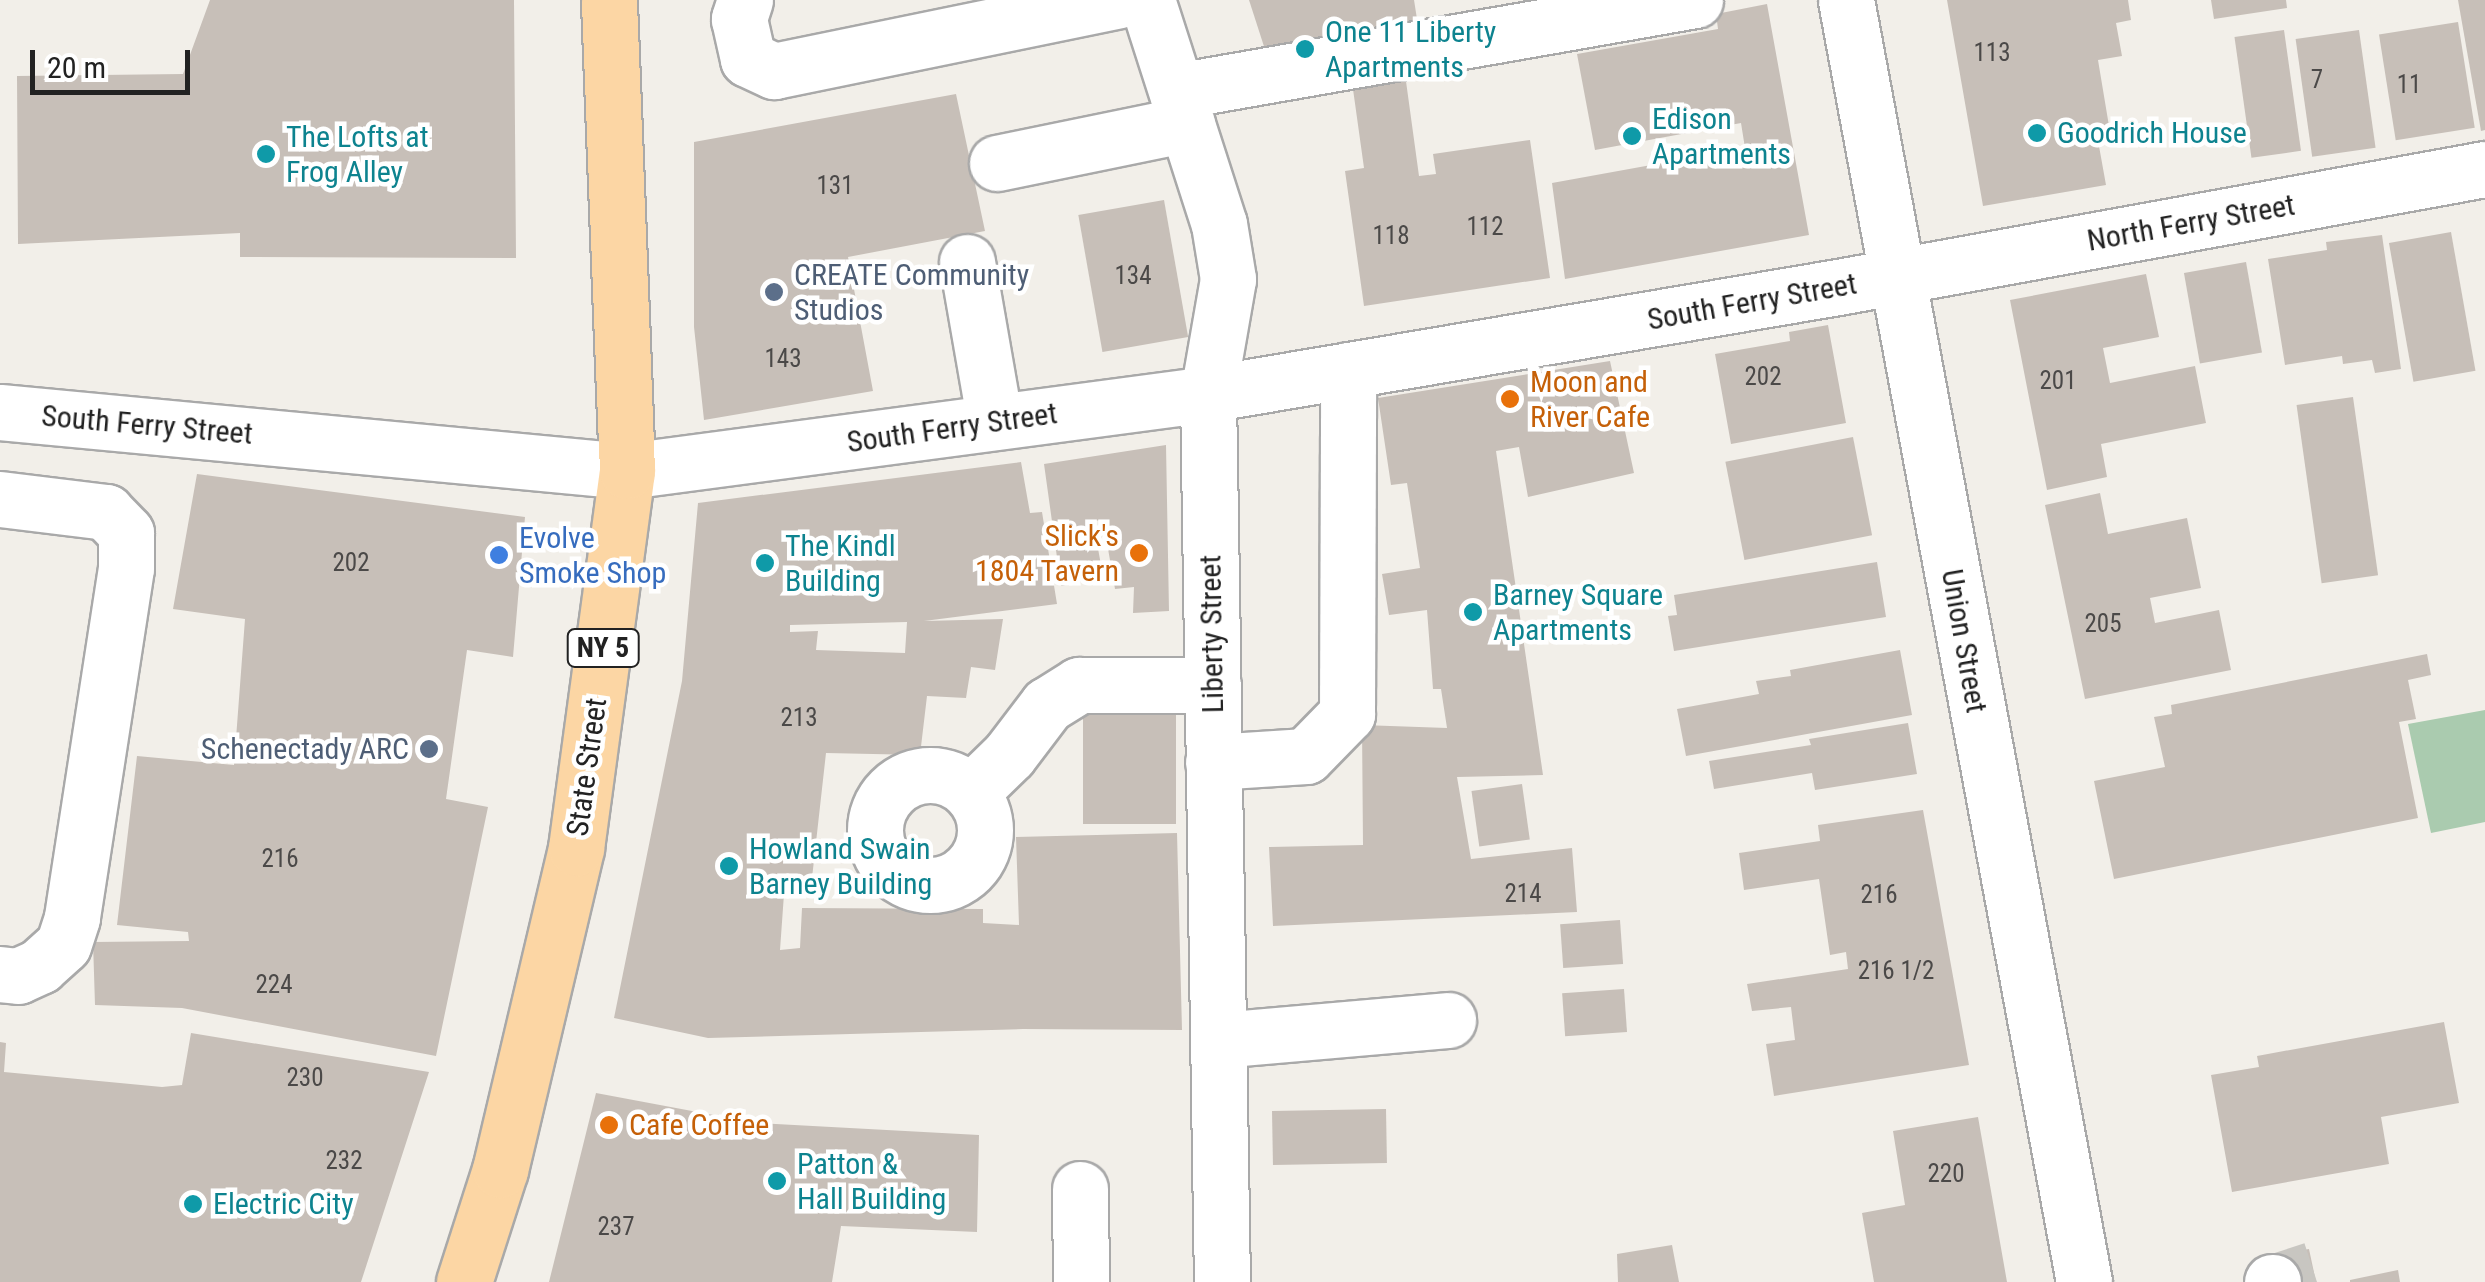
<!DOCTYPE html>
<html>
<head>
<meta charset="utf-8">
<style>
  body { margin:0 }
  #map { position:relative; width:2485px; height:1282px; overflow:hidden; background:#f2efe9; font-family:"Roboto Condensed",sans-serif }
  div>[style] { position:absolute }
  .cemetery>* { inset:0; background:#aacbaf }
  .building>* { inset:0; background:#c7bfb8; transform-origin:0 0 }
  .minor-tunnel>* { height:55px; margin-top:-27.5px; transform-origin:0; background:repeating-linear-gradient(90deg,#c8c6c1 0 55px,transparent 0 83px) }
  .roads { filter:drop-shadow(2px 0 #a9a9a9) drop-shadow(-2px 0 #a9a9a9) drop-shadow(0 2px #a9a9a9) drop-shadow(0 -2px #a9a9a9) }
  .minor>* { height:55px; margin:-27.5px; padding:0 27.5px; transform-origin:27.5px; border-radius:27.5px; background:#fff }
  .minor>.ring { margin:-27.5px; padding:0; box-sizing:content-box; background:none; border:55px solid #fff; border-radius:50% }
  .major>* { height:55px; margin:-27.5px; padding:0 27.5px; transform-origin:27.5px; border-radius:27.5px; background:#fcd6a4 }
  .dots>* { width:28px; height:28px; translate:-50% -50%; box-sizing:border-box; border:5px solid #fff; border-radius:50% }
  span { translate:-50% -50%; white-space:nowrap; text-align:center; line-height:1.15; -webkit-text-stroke:9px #fff; paint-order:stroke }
  .number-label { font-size:25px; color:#4b4948 }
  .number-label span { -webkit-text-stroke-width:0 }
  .shield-label span { padding:2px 8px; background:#fff; border:2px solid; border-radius:8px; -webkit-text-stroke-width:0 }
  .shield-label { font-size:28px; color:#222; font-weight:700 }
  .culture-label { font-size:30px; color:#0d838f }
  .left { translate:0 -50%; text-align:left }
  .street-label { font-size:30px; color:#222 }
  .service-label { font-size:30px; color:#4e5e75 }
  .right { translate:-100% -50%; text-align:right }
  .food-label { font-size:30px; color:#c56008 }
  .shop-label { font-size:30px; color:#366cbe }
  .scale { position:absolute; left:30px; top:50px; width:160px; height:45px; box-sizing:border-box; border:5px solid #222; border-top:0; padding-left:12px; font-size:30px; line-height:35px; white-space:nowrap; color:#222; -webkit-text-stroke:8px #fff; paint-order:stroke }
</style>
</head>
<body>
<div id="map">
  <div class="cemetery">
    <i style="clip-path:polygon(2485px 710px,2485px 822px,2431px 833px,2408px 724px)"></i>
  </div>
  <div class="building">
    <i style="clip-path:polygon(210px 0,514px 0,516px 258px,240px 257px,240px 233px,18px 244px,17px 76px,183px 74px)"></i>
    <i style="clip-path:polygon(1249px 0,1414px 0,1419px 32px,1270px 65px)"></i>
    <i style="clip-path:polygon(1947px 0,2128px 0,2131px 20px,2116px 23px,2122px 56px,2098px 60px,2110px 132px,2097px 135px,2106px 185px,1983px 206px)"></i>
    <i style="clip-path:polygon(2211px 0,2286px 0,2287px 8px,2214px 19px)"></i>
    <i style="clip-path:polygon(2458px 0,2485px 0,2485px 130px,2481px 131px)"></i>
    <i style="clip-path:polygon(1767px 4px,1809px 235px,1565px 279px,1552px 183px,1745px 148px,1741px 123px,1595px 150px,1577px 54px,1718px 29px,1716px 14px)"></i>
    <i style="left:2458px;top:22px;width:107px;height:80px;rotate:81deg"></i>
    <i style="left:2284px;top:30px;width:122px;height:50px;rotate:82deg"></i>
    <i style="left:2359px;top:30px;width:119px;height:64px;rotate:82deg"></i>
    <i style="clip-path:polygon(1405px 74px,1419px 176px,1436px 174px,1433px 154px,1530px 140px,1550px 278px,1364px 306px,1345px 171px,1364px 168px,1352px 82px)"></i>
    <i style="clip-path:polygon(956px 94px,985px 231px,848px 257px,873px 391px,704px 420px,694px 327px,694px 142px)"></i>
    <i style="left:1164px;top:200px;width:139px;height:87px;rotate:80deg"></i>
    <i style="left:2451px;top:232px;width:141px;height:63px;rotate:80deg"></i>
    <i style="clip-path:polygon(2382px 235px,2401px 369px,2375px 373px,2372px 360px,2343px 364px,2342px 356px,2285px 365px,2268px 259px,2327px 250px,2326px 242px)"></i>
    <i style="left:2246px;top:262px;width:92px;height:63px;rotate:80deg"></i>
    <i style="clip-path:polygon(2146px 274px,2159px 337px,2103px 348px,2110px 383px,2195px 366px,2206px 423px,2101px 444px,2107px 477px,2047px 490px,2010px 300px)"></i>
    <i style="clip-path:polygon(1828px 325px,1846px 423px,1731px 444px,1715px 354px,1790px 341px,1789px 332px)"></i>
    <i style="clip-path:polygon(1610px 361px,1634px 473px,1528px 497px,1519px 447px,1496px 451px,1543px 775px,1457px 777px,1471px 859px,1572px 848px,1577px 912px,1273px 926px,1269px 847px,1363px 845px,1362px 725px,1447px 728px,1441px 689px,1433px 689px,1427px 610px,1389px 615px,1382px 574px,1420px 568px,1407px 483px,1391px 485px,1378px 398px)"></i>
    <i style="left:2353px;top:397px;width:180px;height:57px;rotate:82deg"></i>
    <i style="left:1853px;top:437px;width:100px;height:130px;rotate:79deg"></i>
    <i style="clip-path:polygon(1166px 445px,1169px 611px,1133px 613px,1134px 587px,1115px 589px,1103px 520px,1093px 521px,1103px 576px,1061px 586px,1044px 464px)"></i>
    <i style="clip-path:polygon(evenodd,1021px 462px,1030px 513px,1042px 512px,1057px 604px,924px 621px,1003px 619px,995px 670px,971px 667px,966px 698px,927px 696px,920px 755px,826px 753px,810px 896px,784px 894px,780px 950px,800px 948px,802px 908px,983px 909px,983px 923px,1019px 925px,1016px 837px,1177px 833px,1182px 1030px,1023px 1029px,708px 1038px,614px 1018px,682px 681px,698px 503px,1021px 462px,907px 622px,905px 653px,816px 650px,818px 631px,790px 632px,790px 625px,907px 622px)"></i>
    <i style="clip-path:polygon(197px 474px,525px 517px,513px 657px,467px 650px,446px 799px,488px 807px,436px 1056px,182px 1008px,95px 1005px,93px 942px,189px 941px,188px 932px,117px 925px,137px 756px,234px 765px,245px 619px,173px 609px)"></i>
    <i style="clip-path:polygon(2100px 493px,2108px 534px,2187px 518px,2201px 588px,2150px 598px,2155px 623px,2219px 610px,2231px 670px,2085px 699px,2045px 505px)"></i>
    <i style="clip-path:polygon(1877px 562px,1886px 617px,1674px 651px,1668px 616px,1677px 615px,1674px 595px)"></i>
    <i style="clip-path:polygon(1900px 650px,1912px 715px,1686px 756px,1677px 709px,1759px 694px,1756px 681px,1791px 676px,1790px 670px)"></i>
    <i style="clip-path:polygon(2427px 654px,2431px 675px,2408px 680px,2416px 719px,2399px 722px,2418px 818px,2114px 879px,2094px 781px,2165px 767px,2154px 717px,2172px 714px,2171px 705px)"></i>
    <i style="left:1083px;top:703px;width:93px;height:121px"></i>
    <i style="clip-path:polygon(1908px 723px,1917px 774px,1815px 790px,1812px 773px,1714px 789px,1709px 761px,1811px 745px,1809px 739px)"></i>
    <i style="left:1522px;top:784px;width:56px;height:51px;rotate:82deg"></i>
    <i style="clip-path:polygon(1923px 810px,1969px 1065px,1774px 1096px,1766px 1044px,1795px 1040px,1791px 1007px,1752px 1011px,1747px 984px,1848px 969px,1846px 952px,1830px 955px,1819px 879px,1744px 890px,1739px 853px,1820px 841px,1818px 825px)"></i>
    <i style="left:1620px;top:920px;width:44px;height:60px;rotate:86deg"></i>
    <i style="left:1624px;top:989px;width:43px;height:62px;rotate:86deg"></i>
    <i style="clip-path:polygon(2444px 1022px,2459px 1103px,2381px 1117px,2389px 1164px,2232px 1192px,2211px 1075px,2259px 1067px,2257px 1056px)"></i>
    <i style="clip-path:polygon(191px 1033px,429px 1072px,361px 1282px,0 1282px,0 1042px,6px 1043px,4px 1072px,162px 1087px,182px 1085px)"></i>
    <i style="clip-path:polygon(596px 1093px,756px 1123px,979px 1135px,977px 1232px,841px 1226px,832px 1282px,549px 1282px)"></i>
    <i style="left:1386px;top:1109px;width:54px;height:114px;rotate:89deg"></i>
    <i style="clip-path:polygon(1978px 1117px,2007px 1282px,1874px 1282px,1862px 1213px,1905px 1205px,1893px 1131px)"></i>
    <i style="clip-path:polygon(1672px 1245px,1679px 1282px,1618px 1282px,1617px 1254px)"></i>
    <i style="clip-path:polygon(2309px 1249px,2316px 1282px,2273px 1282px,2268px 1256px)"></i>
    <i style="clip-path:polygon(2398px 1270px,2400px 1282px,2350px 1282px,2350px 1280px)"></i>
  </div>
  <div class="minor-tunnel">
    <i style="left:2273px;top:1282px;width:42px;rotate:-18deg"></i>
  </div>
  <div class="roads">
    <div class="minor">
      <i style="left:745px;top:0;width:20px;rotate:108deg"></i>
      <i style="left:739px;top:19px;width:41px;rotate:77.3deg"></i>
      <i style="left:748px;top:59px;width:29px;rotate:25deg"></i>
      <i style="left:774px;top:71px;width:352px;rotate:-11.6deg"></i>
      <i style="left:1147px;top:0;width:235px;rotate:72.2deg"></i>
      <i style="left:1219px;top:224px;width:56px;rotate:80.7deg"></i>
      <i style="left:1228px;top:279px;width:117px;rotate:99.9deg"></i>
      <i style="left:1208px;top:394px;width:888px;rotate:89.1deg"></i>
      <i style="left:1846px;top:0;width:1304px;rotate:79.48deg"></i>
      <i style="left:1177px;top:91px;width:526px;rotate:-9.96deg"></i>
      <i style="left:997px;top:163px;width:194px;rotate:-11.6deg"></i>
      <i style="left:967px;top:262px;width:162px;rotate:80.1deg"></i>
      <i style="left:0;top:412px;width:630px;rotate:5.38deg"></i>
      <i style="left:627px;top:471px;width:586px;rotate:-7.55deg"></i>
      <i style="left:1208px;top:394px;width:639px;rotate:-9.64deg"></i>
      <i style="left:1838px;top:287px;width:658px;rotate:-10.34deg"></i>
      <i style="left:0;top:499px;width:107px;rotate:7deg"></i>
      <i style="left:106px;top:512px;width:29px;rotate:46deg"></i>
      <i style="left:126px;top:533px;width:35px;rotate:90deg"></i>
      <i style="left:126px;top:568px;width:354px;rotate:98.8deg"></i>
      <i style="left:72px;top:918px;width:28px;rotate:108deg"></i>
      <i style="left:63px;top:945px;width:31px;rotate:138deg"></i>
      <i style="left:40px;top:966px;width:24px;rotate:156deg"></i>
      <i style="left:18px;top:976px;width:18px;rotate:-174deg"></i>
      <i style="left:1213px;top:762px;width:93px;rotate:-3.7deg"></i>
      <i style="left:1306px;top:756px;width:59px;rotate:-45.7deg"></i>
      <i style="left:1347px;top:714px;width:344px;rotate:-89.8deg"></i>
      <i class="ring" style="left:875px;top:775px;width:55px;height:55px"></i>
      <i style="left:971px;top:792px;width:53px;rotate:-44.2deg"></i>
      <i style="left:1009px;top:755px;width:63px;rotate:-52.8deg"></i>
      <i style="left:1047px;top:705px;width:38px;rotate:-32deg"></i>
      <i style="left:1079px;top:685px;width:134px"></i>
      <i style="left:1219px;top:1040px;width:230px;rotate:-5deg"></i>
      <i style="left:1080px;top:1189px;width:93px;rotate:89.4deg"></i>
      <i style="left:2272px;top:1282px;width:1px"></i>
    </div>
    <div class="major">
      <i style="left:464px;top:1282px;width:118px;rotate:-72.2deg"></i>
      <i style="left:500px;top:1170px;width:331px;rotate:-76.7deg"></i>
      <i style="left:576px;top:848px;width:380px;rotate:-82.3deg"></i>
      <i style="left:627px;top:471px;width:471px;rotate:-92.2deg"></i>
    </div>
  </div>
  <div class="dots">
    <i style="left:1305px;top:49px;background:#0f9aa8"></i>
    <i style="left:2037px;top:133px;background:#0f9aa8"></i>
    <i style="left:1632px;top:136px;background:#0f9aa8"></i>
    <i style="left:266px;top:154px;background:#0f9aa8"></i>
    <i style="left:774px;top:292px;background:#5c6f8a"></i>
    <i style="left:1510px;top:399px;background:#e8710a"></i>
    <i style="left:1139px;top:553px;background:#e8710a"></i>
    <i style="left:499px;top:555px;background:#3f7fe0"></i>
    <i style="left:765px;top:563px;background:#0f9aa8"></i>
    <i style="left:1473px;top:612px;background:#0f9aa8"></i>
    <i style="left:429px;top:749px;background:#5c6f8a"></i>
    <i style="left:729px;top:866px;background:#0f9aa8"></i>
    <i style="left:609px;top:1125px;background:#e8710a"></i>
    <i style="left:777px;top:1181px;background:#0f9aa8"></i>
    <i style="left:193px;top:1204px;background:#0f9aa8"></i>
  </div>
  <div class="number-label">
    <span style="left:1992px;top:53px">113</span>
    <span style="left:2317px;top:80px">7</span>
    <span style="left:2409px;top:85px">11</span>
    <span style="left:835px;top:186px">131</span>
    <span style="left:1485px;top:227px">112</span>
    <span style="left:1391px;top:236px">118</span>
    <span style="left:1133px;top:276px">134</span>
    <span style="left:783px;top:359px">143</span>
    <span style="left:1763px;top:377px">202</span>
    <span style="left:2058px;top:381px">201</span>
    <span style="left:351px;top:563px">202</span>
    <span style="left:2103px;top:624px">205</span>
    <span style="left:799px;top:718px">213</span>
    <span style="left:280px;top:859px">216</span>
    <span style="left:1523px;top:894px">214</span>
    <span style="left:1879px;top:895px">216</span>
    <span style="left:1896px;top:971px">216 1/2</span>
    <span style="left:274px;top:985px">224</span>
    <span style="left:305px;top:1078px">230</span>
    <span style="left:344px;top:1161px">232</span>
    <span style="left:1946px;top:1174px">220</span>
    <span style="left:616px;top:1227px">237</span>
  </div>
  <div class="shield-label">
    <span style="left:603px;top:648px">NY 5</span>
  </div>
  <div class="culture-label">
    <span class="left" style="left:1325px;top:49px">One 11 Liberty<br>Apartments</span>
    <span class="left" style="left:1652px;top:136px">Edison<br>Apartments</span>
    <span class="left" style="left:2057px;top:133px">Goodrich House</span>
    <span class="left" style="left:286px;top:154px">The Lofts at<br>Frog Alley</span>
    <span class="left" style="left:785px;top:563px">The Kindl<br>Building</span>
    <span class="left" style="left:1493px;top:612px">Barney Square<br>Apartments</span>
    <span class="left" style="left:749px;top:866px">Howland Swain<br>Barney Building</span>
    <span class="left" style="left:797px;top:1181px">Patton &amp;<br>Hall Building</span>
    <span class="left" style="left:213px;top:1204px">Electric City</span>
  </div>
  <div class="street-label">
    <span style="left:2191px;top:223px;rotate:-10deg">North Ferry Street</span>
    <span style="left:1752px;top:302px;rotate:-10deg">South Ferry Street</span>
    <span style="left:147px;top:425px;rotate:5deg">South Ferry Street</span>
    <span style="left:952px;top:428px;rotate:-8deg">South Ferry Street</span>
    <span style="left:1212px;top:634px;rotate:-91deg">Liberty Street</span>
    <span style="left:1964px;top:641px;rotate:80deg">Union Street</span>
    <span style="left:587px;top:767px;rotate:-82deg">State Street</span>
  </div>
  <div class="service-label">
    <span class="left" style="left:794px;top:292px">CREATE Community<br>Studios</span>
    <span class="right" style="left:409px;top:749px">Schenectady ARC</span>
  </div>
  <div class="food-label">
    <span class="left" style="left:1530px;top:399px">Moon and<br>River Cafe</span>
    <span class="right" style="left:1119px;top:553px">Slick's<br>1804 Tavern</span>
    <span class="left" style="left:629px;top:1125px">Cafe Coffee</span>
  </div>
  <div class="shop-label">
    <span class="left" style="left:519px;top:555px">Evolve<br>Smoke Shop</span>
  </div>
  <div class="scale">20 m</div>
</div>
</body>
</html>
